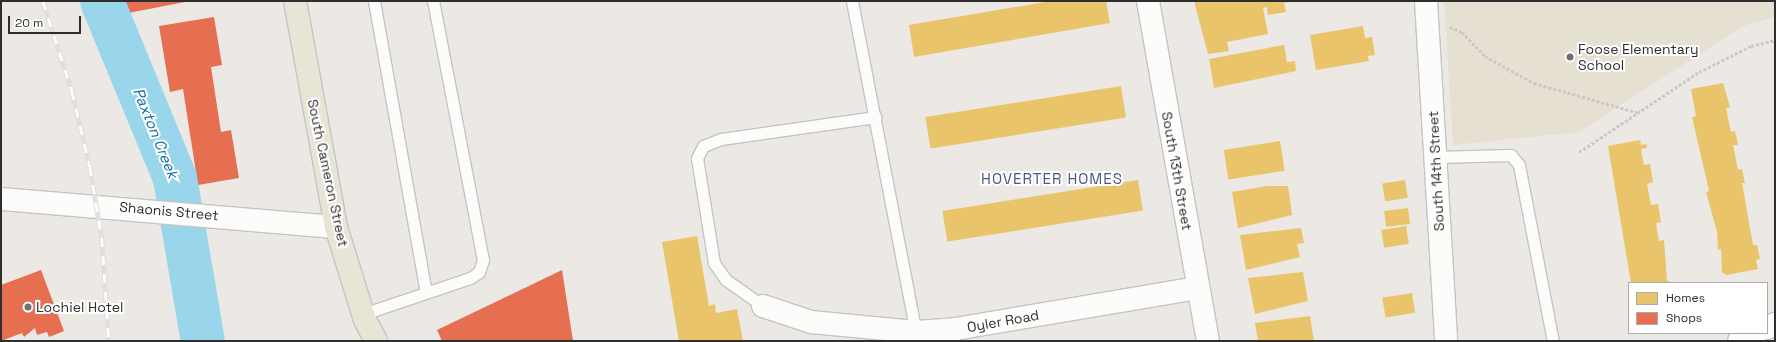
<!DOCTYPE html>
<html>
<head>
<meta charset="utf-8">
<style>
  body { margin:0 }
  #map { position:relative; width:1776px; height:342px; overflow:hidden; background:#ece8e4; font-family:"Space Grotesk",sans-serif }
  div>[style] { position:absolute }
  .education>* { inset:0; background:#e6e0d3 }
  .homes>* { inset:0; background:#e9c46a; transform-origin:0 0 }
  .shops>* { inset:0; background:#e76f51 }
  .river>* { height:44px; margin:-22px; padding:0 22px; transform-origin:22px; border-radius:22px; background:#99d6ec }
  .path>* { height:2.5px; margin-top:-1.25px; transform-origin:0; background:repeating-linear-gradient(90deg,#c9c9c8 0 3px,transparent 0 5px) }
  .roads { filter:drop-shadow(1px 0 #c5c4c5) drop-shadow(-1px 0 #c5c4c5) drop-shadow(0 1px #c5c4c5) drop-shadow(0 -1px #c5c4c5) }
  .service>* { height:11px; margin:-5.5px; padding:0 5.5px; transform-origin:5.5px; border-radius:5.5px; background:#fcfcfb }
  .minor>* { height:22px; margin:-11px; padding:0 11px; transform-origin:11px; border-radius:11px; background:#fcfcfb }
  .tertiary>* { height:22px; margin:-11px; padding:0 11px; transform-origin:11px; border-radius:11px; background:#fcfcfb }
  .primary>* { height:22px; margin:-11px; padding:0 11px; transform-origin:11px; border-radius:11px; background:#e8e4d6 }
  .rail>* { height:4.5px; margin-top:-2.25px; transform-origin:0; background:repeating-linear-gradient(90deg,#fff 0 9px,#dfdfe1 0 18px); box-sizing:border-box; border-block:1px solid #dfdfe1 }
  .dots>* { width:11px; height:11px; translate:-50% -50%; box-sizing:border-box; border:2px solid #fff; border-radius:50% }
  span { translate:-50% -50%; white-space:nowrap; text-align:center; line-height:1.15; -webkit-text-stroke:4px #fff; paint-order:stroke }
  .poi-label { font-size:14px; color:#2e2e2e }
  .left { translate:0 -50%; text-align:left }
  .street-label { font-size:14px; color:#2e2e2e }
  .water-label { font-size:15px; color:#0d6fa3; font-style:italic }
  .neighbourhood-label { font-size:15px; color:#4d5680; letter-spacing:1px }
  .frame { position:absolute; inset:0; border:2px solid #2e2e2e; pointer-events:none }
  .legend { position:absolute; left:1628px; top:282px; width:140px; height:52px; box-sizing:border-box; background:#fff; border:1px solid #ababab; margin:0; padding:5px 7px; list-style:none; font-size:12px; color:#2e2e2e }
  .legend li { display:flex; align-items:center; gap:8px; height:20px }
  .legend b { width:20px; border:1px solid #ababab }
  .scale { position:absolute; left:8px; top:16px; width:73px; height:18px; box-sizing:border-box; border:2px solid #2e2e2e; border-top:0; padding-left:5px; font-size:12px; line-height:14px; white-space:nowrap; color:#2e2e2e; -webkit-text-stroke:3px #fff; paint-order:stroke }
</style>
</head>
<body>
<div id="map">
  <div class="education">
    <i style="clip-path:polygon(1444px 1px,1775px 1px,1775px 17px,1743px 26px,1579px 132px,1453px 145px)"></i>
  </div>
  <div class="homes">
    <i style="clip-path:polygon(1051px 1px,1106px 1px,1110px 23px,914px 57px,909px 25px)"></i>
    <i style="clip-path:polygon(1194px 1px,1291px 1px,1291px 2px,1284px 3px,1286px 12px,1268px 15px,1267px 7px,1263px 8px,1268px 34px,1227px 42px,1229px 51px,1208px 54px)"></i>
    <i style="clip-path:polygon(1363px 26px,1365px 38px,1372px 37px,1375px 55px,1368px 56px,1369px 61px,1316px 70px,1310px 35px)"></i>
    <i style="clip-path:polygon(1284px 45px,1287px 62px,1295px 61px,1296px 71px,1214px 88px,1209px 59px)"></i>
    <i style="clip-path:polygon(1723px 83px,1730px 107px,1726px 108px,1731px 132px,1735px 131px,1738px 145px,1733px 145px,1738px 170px,1742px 169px,1745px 183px,1742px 183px,1753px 245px,1757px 245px,1760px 259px,1756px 260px,1758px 269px,1726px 275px,1722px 272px,1721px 249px,1718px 250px,1717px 232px,1706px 192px,1709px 191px,1692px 117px,1696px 116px,1691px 89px)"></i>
    <i style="left:1121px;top:86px;width:32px;height:198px;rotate:81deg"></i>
    <i style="clip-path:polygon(1640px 140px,1641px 145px,1646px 144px,1647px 148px,1641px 149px,1644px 165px,1650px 164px,1653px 182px,1647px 184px,1651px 205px,1658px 204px,1661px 222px,1656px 223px,1659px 241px,1664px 240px,1667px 281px,1672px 283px,1631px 283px,1608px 146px)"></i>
    <i style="left:1280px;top:141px;width:30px;height:57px;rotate:81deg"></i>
    <i style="left:1138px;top:180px;width:31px;height:198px;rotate:81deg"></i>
    <i style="left:1405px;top:180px;width:18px;height:23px;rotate:81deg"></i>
    <i style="clip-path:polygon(1267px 186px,1288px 186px,1292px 215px,1238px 228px,1232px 192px)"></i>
    <i style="left:1408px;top:208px;width:16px;height:24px;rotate:83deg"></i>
    <i style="left:1406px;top:226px;width:18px;height:25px;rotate:81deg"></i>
    <i style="clip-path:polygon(1301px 228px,1304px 243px,1297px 244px,1300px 257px,1246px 270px,1240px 235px)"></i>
    <i style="clip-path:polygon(697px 236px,709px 306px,715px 304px,716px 313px,737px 309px,743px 341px,679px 341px,662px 242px)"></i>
    <i style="clip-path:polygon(1303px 272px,1308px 301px,1255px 314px,1248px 278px)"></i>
    <i style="left:1412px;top:293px;width:20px;height:30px;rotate:81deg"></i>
    <i style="clip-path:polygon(1310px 316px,1314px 341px,1258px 341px,1255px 323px)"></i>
  </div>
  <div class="shops">
    <i style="clip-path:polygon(118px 1px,185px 1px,185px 2px,123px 14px)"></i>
    <i style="clip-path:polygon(214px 17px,222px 65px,211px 67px,221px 132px,231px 130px,239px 178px,198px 185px,183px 89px,170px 92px,159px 26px)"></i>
    <i style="clip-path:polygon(41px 270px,64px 331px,49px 337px,47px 332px,37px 335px,35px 328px,24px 337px,22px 333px,1px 341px,1px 285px)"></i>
    <i style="clip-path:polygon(562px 270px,573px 341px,442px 341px,437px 330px)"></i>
  </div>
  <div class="river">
    <i style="left:102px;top:1px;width:191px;rotate:67.6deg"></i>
    <i style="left:175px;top:178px;width:165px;rotate:80.3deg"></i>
  </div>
  <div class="path">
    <i style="left:1450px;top:27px;width:13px;rotate:23deg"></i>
    <i style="left:1462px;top:32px;width:33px;rotate:46deg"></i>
    <i style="left:1485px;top:56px;width:56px;rotate:28.9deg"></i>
    <i style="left:1534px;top:83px;width:109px;rotate:15.9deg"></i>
    <i style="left:1579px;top:152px;width:144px;rotate:-33.7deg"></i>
    <i style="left:1699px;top:72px;width:58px;rotate:-26.6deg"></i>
    <i style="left:1751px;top:46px;width:25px;rotate:-14deg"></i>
  </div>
  <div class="roads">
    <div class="service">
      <i style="left:374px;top:1px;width:296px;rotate:79.9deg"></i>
      <i style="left:852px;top:1px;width:337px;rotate:79.1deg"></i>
      <i style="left:1435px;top:157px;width:76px;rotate:-1.5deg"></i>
      <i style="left:1511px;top:155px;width:13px;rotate:51deg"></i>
      <i style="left:1519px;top:165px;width:179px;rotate:79.1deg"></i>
      <i style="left:763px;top:306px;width:45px;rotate:-144.9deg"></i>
      <i style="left:726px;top:280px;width:21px;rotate:-125deg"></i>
      <i style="left:714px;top:263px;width:106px;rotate:-99.2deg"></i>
      <i style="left:697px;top:158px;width:13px;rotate:-63deg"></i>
      <i style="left:703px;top:146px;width:19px;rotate:-21deg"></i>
      <i style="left:721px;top:139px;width:156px;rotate:-8.1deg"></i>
      <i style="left:363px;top:314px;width:113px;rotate:-18.6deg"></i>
      <i style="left:470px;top:278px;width:11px;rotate:-34deg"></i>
      <i style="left:479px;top:272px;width:13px;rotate:-72deg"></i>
      <i style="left:483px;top:260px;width:264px;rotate:-100.9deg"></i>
    </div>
    <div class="minor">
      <i style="left:1426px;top:1px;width:341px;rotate:86.6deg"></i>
      <i style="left:1px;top:199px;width:336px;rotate:4.8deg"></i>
      <i style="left:763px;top:306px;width:51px;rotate:18.4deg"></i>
      <i style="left:811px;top:322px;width:105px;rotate:5.4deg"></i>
      <i style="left:916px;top:332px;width:39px;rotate:-4deg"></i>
      <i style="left:955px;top:329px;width:245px;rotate:-9.6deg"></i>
      <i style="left:1767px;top:328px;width:9px;rotate:-27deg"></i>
      <i style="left:1739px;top:341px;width:19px;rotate:-25deg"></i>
    </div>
    <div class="tertiary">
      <i style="left:1148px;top:1px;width:345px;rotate:80deg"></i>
    </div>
    <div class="primary">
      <i style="left:295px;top:1px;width:230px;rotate:79.7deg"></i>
      <i style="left:336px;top:227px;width:97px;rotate:72.7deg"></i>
      <i style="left:365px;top:320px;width:24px;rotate:62deg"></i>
    </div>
  </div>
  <div class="rail">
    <i style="left:43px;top:1px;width:95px;rotate:72.1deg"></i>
    <i style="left:72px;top:91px;width:78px;rotate:76.7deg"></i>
    <i style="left:90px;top:167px;width:72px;rotate:80.4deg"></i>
    <i style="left:102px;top:238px;width:103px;rotate:86.1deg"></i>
  </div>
  <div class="dots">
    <i style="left:1570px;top:57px;background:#706f6e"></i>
    <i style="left:28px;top:307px;background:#706f6e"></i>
  </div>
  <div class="poi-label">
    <span class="left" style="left:1578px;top:57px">Foose Elementary<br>School</span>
    <span class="left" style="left:36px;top:307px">Lochiel Hotel</span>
  </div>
  <div class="street-label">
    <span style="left:1177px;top:171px;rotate:80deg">South 13th Street</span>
    <span style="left:1436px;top:171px;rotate:-93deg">South 14th Street</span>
    <span style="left:328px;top:173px;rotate:78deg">South Cameron Street</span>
    <span style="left:169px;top:211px;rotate:5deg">Shaonis Street</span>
    <span style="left:1003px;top:321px;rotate:-10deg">Oyler Road</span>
  </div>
  <div class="water-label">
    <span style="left:156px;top:133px;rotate:68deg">Paxton Creek</span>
  </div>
  <div class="neighbourhood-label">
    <span style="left:1052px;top:179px">HOVERTER HOMES</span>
  </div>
  <div class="frame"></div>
  <ul class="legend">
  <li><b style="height:11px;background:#e9c46a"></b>Homes</li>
  <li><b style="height:11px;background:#e76f51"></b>Shops</li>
  </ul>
  <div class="scale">20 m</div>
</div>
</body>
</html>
